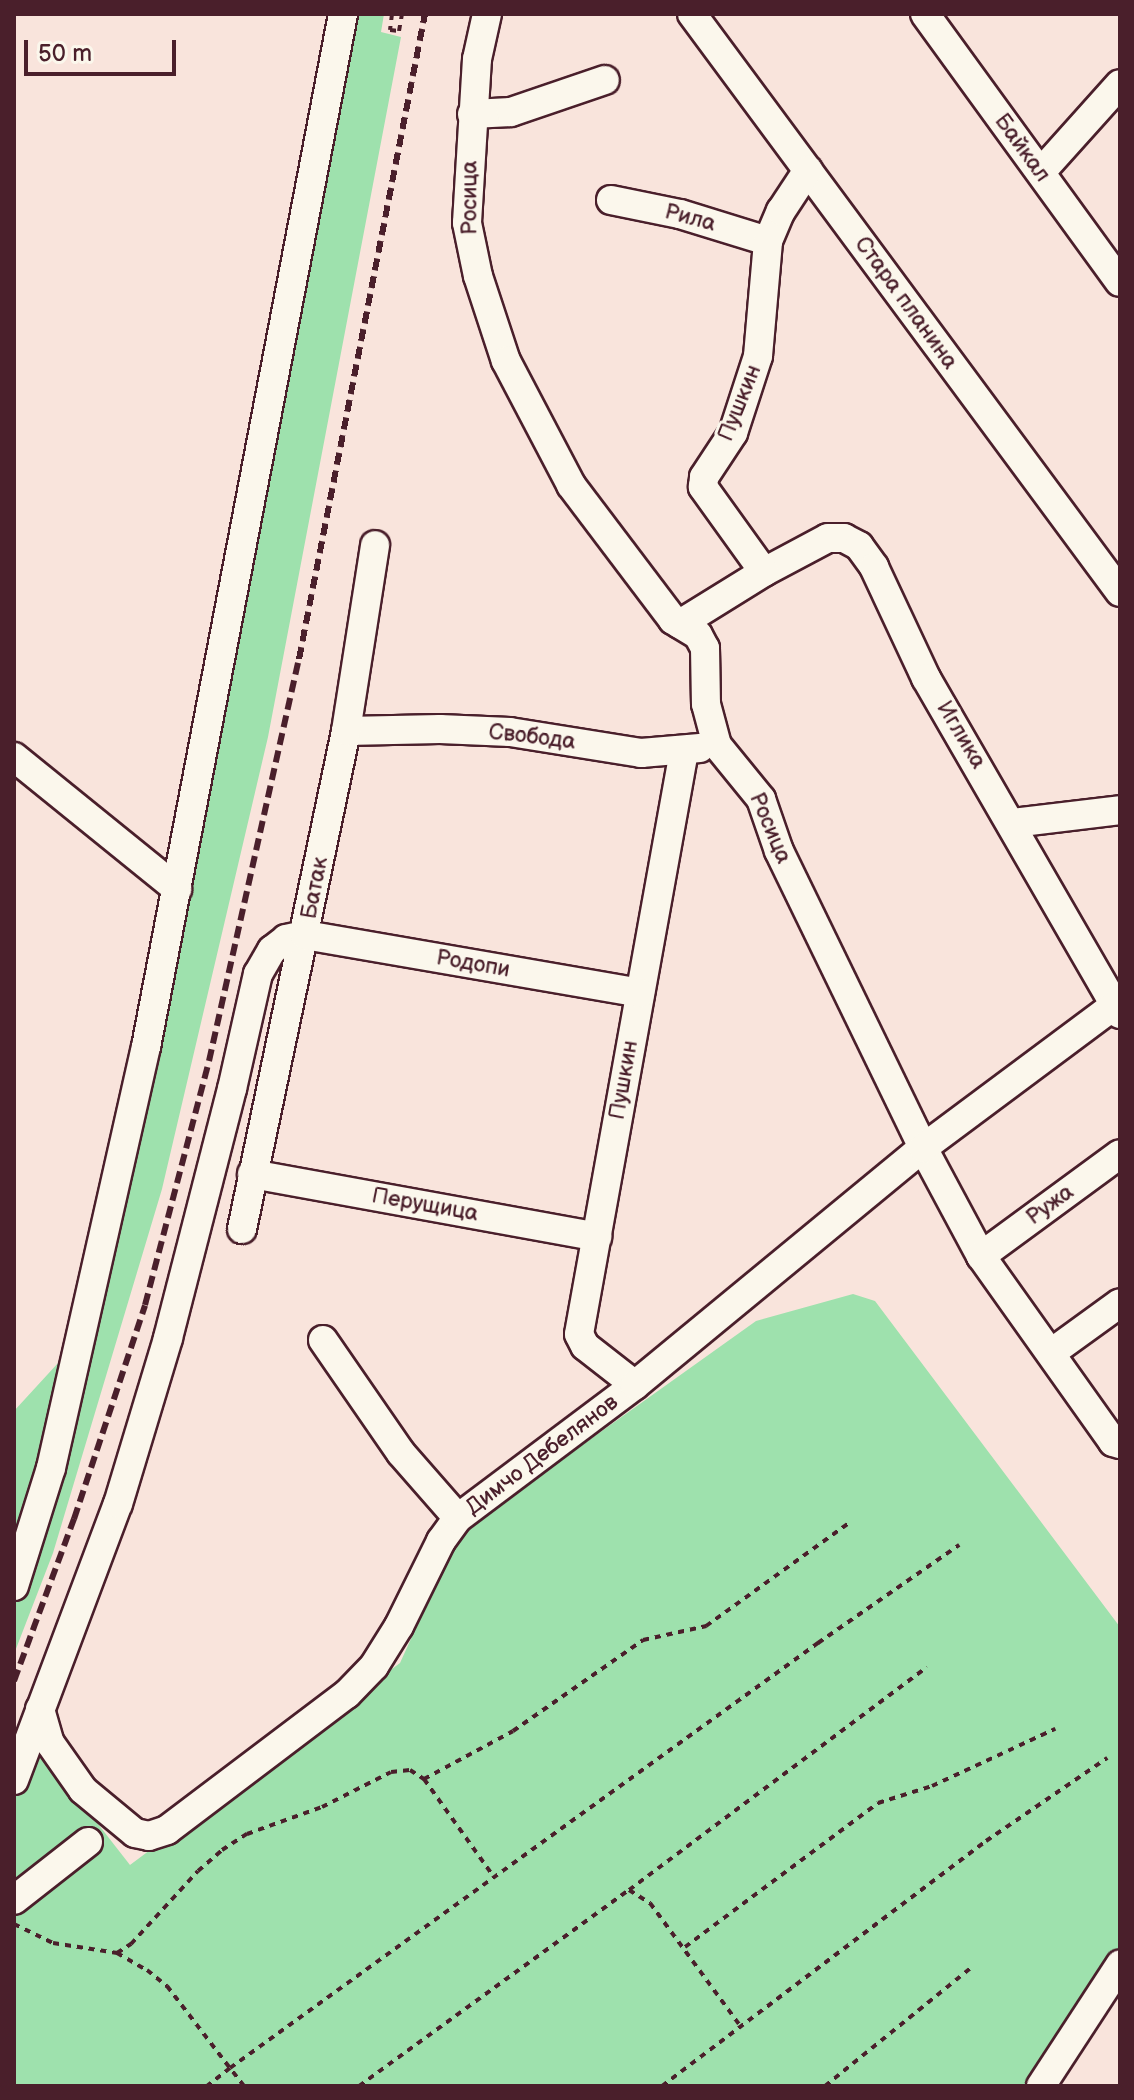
<!DOCTYPE html>
<html>
<head>
<meta charset="utf-8">
<style>
  body { margin:0 }
  #map { position:relative; width:1134px; height:2100px; overflow:hidden; background:#f9e4dc; font-family:"Balsamiq Sans",sans-serif }
  div>[style] { position:absolute }
  .green>* { inset:0; background:#9ee1ad }
  .path>* { height:4px; margin-top:-2px; transform-origin:0; background:repeating-linear-gradient(90deg,#4a1f2b 0 6px,transparent 0 12px) }
  .roads { filter:drop-shadow(2px 0 #4a1f2b) drop-shadow(-2px 0 #4a1f2b) drop-shadow(0 2px #4a1f2b) drop-shadow(0 -2px #4a1f2b) }
  .minor>* { height:28px; margin:-14px; padding:0 14px; transform-origin:14px; border-radius:14px; background:#fbf7ec }
  .rail>* { height:6px; margin-top:-3px; transform-origin:0; background:repeating-linear-gradient(90deg,#4a1f2b 0 12px,transparent 0 18px) }
  span { translate:-50% -50%; white-space:nowrap; text-align:center; line-height:1.15; -webkit-text-stroke:6px #fbf7ec; paint-order:stroke }
  .street-label { font-size:22px; color:#4a1f2b }
  .frame { position:absolute; inset:0; border:16px solid #4a1f2b; pointer-events:none }
  .scale { position:absolute; left:24px; top:40px; width:152px; height:36px; box-sizing:border-box; border:4px solid #4a1f2b; border-top:0; padding-left:10px; font-size:24px; line-height:28px; white-space:nowrap; color:#4a1f2b; -webkit-text-stroke:6px #fbf7ec; paint-order:stroke }
</style>
</head>
<body>
<div id="map">
  <div class="green">
    <i style="clip-path:polygon(343px 14px,384px 14px,381px 32px,401px 37px,268px 737px,162px 1189px,53px 1553px,14px 1654px,14px 1411px,81px 1338px)"></i>
    <i style="clip-path:polygon(853px 1294px,875px 1301px,1120px 1627px,1120px 1946px,1026px 2086px,14px 2086px,14px 1744px,30px 1737px,130px 1865px,400px 1663px,459px 1533px,756px 1321px)"></i>
  </div>
  <div class="path">
    <i style="left:392px;top:14px;width:16px;rotate:97deg"></i>
    <i style="left:390px;top:30px;width:9px;rotate:6deg"></i>
    <i style="left:399px;top:31px;width:17px;rotate:-80deg"></i>
    <i style="left:424px;top:1779px;width:101px;rotate:-28.3deg"></i>
    <i style="left:513px;top:1731px;width:159px;rotate:-35deg"></i>
    <i style="left:643px;top:1640px;width:65px;rotate:-12.5deg"></i>
    <i style="left:706px;top:1626px;width:176px;rotate:-35.8deg"></i>
    <i style="left:629px;top:1890px;width:372px;rotate:-36.8deg"></i>
    <i style="left:14px;top:1924px;width:43px;rotate:26deg"></i>
    <i style="left:53px;top:1943px;width:65px;rotate:8.9deg"></i>
    <i style="left:117px;top:1953px;width:34px;rotate:30deg"></i>
    <i style="left:147px;top:1970px;width:26px;rotate:39deg"></i>
    <i style="left:167px;top:1986px;width:103px;rotate:52.5deg"></i>
    <i style="left:230px;top:2068px;width:29px;rotate:142deg"></i>
    <i style="left:685px;top:1947px;width:241px;rotate:-36.7deg"></i>
    <i style="left:878px;top:1803px;width:57px;rotate:-17.5deg"></i>
    <i style="left:932px;top:1786px;width:136px;rotate:-24.9deg"></i>
    <i style="left:117px;top:1953px;width:17px;rotate:-33deg"></i>
    <i style="left:131px;top:1944px;width:99px;rotate:-47.5deg"></i>
    <i style="left:198px;top:1871px;width:32px;rotate:-41deg"></i>
    <i style="left:222px;top:1850px;width:30px;rotate:-33deg"></i>
    <i style="left:247px;top:1834px;width:80px;rotate:-19.8deg"></i>
    <i style="left:322px;top:1807px;width:77px;rotate:-26.9deg"></i>
    <i style="left:391px;top:1772px;width:19px;rotate:-6deg"></i>
    <i style="left:410px;top:1770px;width:17px;rotate:33deg"></i>
    <i style="left:424px;top:1779px;width:120px;rotate:54.5deg"></i>
    <i style="left:244px;top:2086px;width:23px;rotate:-128deg"></i>
    <i style="left:230px;top:2068px;width:726px;rotate:-35.86deg"></i>
    <i style="left:818px;top:1643px;width:172px;rotate:-34.8deg"></i>
    <i style="left:359px;top:2086px;width:334px;rotate:-36deg"></i>
    <i style="left:629px;top:1890px;width:25px;rotate:32deg"></i>
    <i style="left:650px;top:1903px;width:150px;rotate:53.7deg"></i>
    <i style="left:662px;top:2086px;width:406px;rotate:-37.1deg"></i>
    <i style="left:986px;top:1841px;width:147px;rotate:-34.4deg"></i>
    <i style="left:825px;top:2086px;width:191px;rotate:-39deg"></i>
  </div>
  <div class="roads">
    <div class="minor">
      <i style="left:487px;top:14px;width:46px;rotate:102.5deg"></i>
      <i style="left:477px;top:59px;width:164px;rotate:93.5deg"></i>
      <i style="left:467px;top:223px;width:54px;rotate:78.3deg"></i>
      <i style="left:478px;top:276px;width:89px;rotate:71.8deg"></i>
      <i style="left:506px;top:361px;width:140px;rotate:62.3deg"></i>
      <i style="left:571px;top:485px;width:169px;rotate:52.9deg"></i>
      <i style="left:673px;top:620px;width:29px;rotate:31deg"></i>
      <i style="left:698px;top:635px;width:15px;rotate:62deg"></i>
      <i style="left:705px;top:648px;width:56px;rotate:89deg"></i>
      <i style="left:706px;top:704px;width:42px;rotate:75deg"></i>
      <i style="left:717px;top:745px;width:70px;rotate:50.8deg"></i>
      <i style="left:761px;top:799px;width:55px;rotate:70.9deg"></i>
      <i style="left:779px;top:851px;width:330px;rotate:64.1deg"></i>
      <i style="left:923px;top:1148px;width:123px;rotate:61.8deg"></i>
      <i style="left:981px;top:1256px;width:228px;rotate:54.6deg"></i>
      <i style="left:1113px;top:1442px;width:7px;rotate:16deg"></i>
      <i style="left:692px;top:14px;width:719px;rotate:53.48deg"></i>
      <i style="left:925px;top:14px;width:331px;rotate:54deg"></i>
      <i style="left:472px;top:114px;width:39px;rotate:-3deg"></i>
      <i style="left:511px;top:112px;width:99px;rotate:-18.8deg"></i>
      <i style="left:1041px;top:172px;width:118px;rotate:-48.1deg"></i>
      <i style="left:611px;top:200px;width:70px;rotate:11.5deg"></i>
      <i style="left:680px;top:214px;width:92px;rotate:17.1deg"></i>
      <i style="left:764px;top:572px;width:72px;rotate:-28deg"></i>
      <i style="left:828px;top:538px;width:16px"></i>
      <i style="left:844px;top:538px;width:17px;rotate:28deg"></i>
      <i style="left:859px;top:546px;width:26px;rotate:54deg"></i>
      <i style="left:874px;top:567px;width:123px;rotate:64.9deg"></i>
      <i style="left:926px;top:678px;width:388px;rotate:60deg"></i>
      <i style="left:680px;top:624px;width:99px;rotate:-31.8deg"></i>
      <i style="left:764px;top:572px;width:105px;rotate:-125.7deg"></i>
      <i style="left:703px;top:487px;width:10px;rotate:-84deg"></i>
      <i style="left:704px;top:477px;width:53px;rotate:-56.6deg"></i>
      <i style="left:733px;top:433px;width:81px;rotate:-72deg"></i>
      <i style="left:758px;top:356px;width:115px;rotate:-85deg"></i>
      <i style="left:768px;top:241px;width:33px;rotate:-67deg"></i>
      <i style="left:781px;top:211px;width:49px;rotate:-56.6deg"></i>
      <i style="left:346px;top:731px;width:94px;rotate:-1.2deg"></i>
      <i style="left:440px;top:729px;width:70px;rotate:2.5deg"></i>
      <i style="left:510px;top:732px;width:133px;rotate:9.1deg"></i>
      <i style="left:641px;top:753px;width:59px;rotate:-4.8deg"></i>
      <i style="left:14px;top:757px;width:210px;rotate:39deg"></i>
      <i style="left:1013px;top:823px;width:108px;rotate:-6.9deg"></i>
      <i style="left:252px;top:1174px;width:351px;rotate:10.3deg"></i>
      <i style="left:242px;top:1229px;width:509px;rotate:-78.2deg"></i>
      <i style="left:346px;top:731px;width:188px;rotate:-81.1deg"></i>
      <i style="left:981px;top:1256px;width:172px;rotate:-36.3deg"></i>
      <i style="left:323px;top:1340px;width:137px;rotate:55.4deg"></i>
      <i style="left:401px;top:1453px;width:86px;rotate:48.8deg"></i>
      <i style="left:1051px;top:1353px;width:85px;rotate:-35.9deg"></i>
      <i style="left:635px;top:1385px;width:63px;rotate:-142deg"></i>
      <i style="left:585px;top:1346px;width:13px;rotate:-117deg"></i>
      <i style="left:579px;top:1334px;width:592px;rotate:-79.79deg"></i>
      <i style="left:14px;top:1586px;width:124px;rotate:-72.6deg"></i>
      <i style="left:51px;top:1468px;width:432px;rotate:-77.3deg"></i>
      <i style="left:146px;top:1047px;width:1052px;rotate:-79.2deg"></i>
      <i style="left:40px;top:1709px;width:35px;rotate:74deg"></i>
      <i style="left:50px;top:1743px;width:57px;rotate:54.9deg"></i>
      <i style="left:83px;top:1790px;width:67px;rotate:39.6deg"></i>
      <i style="left:135px;top:1833px;width:14px;rotate:12deg"></i>
      <i style="left:149px;top:1836px;width:19px;rotate:-18deg"></i>
      <i style="left:167px;top:1830px;width:226px;rotate:-37.1deg"></i>
      <i style="left:347px;top:1694px;width:39px;rotate:-46deg"></i>
      <i style="left:374px;top:1666px;width:47px;rotate:-58deg"></i>
      <i style="left:399px;top:1626px;width:95px;rotate:-63.7deg"></i>
      <i style="left:441px;top:1541px;width:29px;rotate:-54deg"></i>
      <i style="left:458px;top:1518px;width:221px;rotate:-36.9deg"></i>
      <i style="left:635px;top:1385px;width:373px;rotate:-39.5deg"></i>
      <i style="left:923px;top:1148px;width:246px;rotate:-36.7deg"></i>
      <i style="left:14px;top:1780px;width:295px;rotate:-69.4deg"></i>
      <i style="left:118px;top:1504px;width:173px;rotate:-73.2deg"></i>
      <i style="left:168px;top:1338px;width:257px;rotate:-75.6deg"></i>
      <i style="left:232px;top:1089px;width:118px;rotate:-77.3deg"></i>
      <i style="left:258px;top:974px;width:28px;rotate:-60deg"></i>
      <i style="left:272px;top:950px;width:18px;rotate:-38deg"></i>
      <i style="left:286px;top:939px;width:19px;rotate:-12deg"></i>
      <i style="left:305px;top:935px;width:340px;rotate:9.8deg"></i>
      <i style="left:14px;top:1900px;width:94px;rotate:-38.1deg"></i>
      <i style="left:1041px;top:2086px;width:145px;rotate:-56.9deg"></i>
    </div>
  </div>
  <div class="rail">
    <i style="left:14px;top:1681px;width:173px;rotate:-69.7deg"></i>
    <i style="left:74px;top:1519px;width:225px;rotate:-71.6deg"></i>
    <i style="left:145px;top:1305px;width:252px;rotate:-75.3deg"></i>
    <i style="left:209px;top:1061px;width:412px;rotate:-77.4deg"></i>
    <i style="left:299px;top:659px;width:657px;rotate:-78.95deg"></i>
  </div>
  <div class="street-label">
    <span style="left:1022px;top:148px;rotate:54deg">Байкал</span>
    <span style="left:470px;top:198px;rotate:-90deg">Росица</span>
    <span style="left:690px;top:218px;rotate:15deg">Рила</span>
    <span style="left:906px;top:303px;rotate:54deg">Стара планина</span>
    <span style="left:740px;top:403px;rotate:-68deg">Пушкин</span>
    <span style="left:961px;top:735px;rotate:59deg">Иглика</span>
    <span style="left:532px;top:737px;rotate:7deg">Свобода</span>
    <span style="left:770px;top:828px;rotate:67deg">Росица</span>
    <span style="left:315px;top:888px;rotate:-79deg">Батак</span>
    <span style="left:473px;top:964px;rotate:10deg">Родопи</span>
    <span style="left:624px;top:1080px;rotate:-80deg">Пушкин</span>
    <span style="left:425px;top:1205px;rotate:10deg">Перущица</span>
    <span style="left:1050px;top:1205px;rotate:-36deg">Ружа</span>
    <span style="left:542px;top:1455px;rotate:-37deg">Димчо Дебелянов</span>
  </div>
  <div class="frame"></div>
  <div class="scale">50 m</div>
</div>
</body>
</html>
